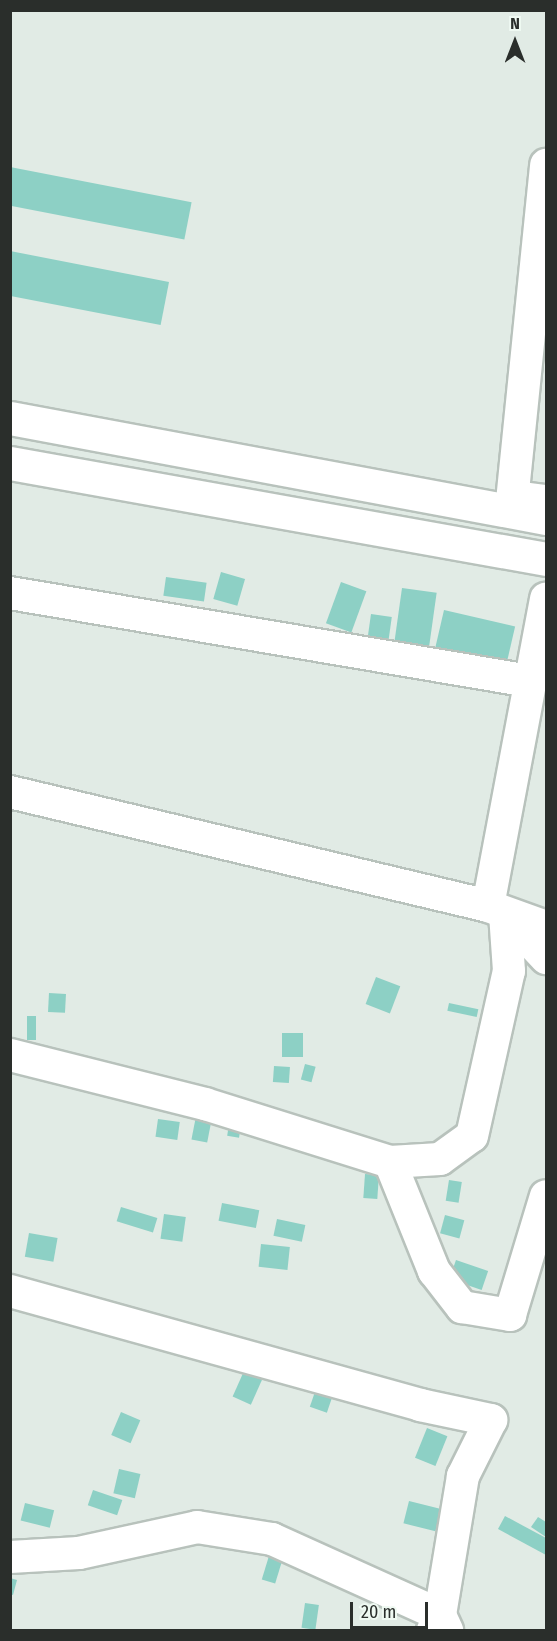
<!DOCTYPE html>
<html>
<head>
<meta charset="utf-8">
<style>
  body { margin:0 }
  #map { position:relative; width:557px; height:1641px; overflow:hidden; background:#e1ebe5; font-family:"Fira Sans Condensed",sans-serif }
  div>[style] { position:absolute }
  .building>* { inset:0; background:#8dd0c5; transform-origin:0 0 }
  .roads { filter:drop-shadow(2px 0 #b8c2bc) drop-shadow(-2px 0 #b8c2bc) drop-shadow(0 2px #b8c2bc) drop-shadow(0 -2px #b8c2bc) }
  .minor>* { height:32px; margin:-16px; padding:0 16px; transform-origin:16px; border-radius:16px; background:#fff }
  .major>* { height:33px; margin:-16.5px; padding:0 16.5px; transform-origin:16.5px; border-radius:16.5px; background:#fff }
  span { translate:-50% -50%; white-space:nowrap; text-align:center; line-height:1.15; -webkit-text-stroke:5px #eff9f2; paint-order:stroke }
  .frame { position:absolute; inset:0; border:12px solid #2a2e2b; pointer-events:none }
  .north { position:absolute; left:485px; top:12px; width:60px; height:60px; -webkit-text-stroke:4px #eff9f2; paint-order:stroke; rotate:0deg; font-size:16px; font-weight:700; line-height:24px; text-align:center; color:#2a2e2b }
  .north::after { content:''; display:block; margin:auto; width:21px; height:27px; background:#2a2e2b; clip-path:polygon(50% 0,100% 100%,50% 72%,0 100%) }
  .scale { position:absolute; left:350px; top:1602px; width:78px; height:27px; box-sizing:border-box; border:3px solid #2a2e2b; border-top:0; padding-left:8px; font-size:18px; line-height:21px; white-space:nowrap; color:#2a2e2b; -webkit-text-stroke:4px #eff9f2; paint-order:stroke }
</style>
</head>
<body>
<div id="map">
  <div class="building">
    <i style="left:10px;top:167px;width:185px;height:38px;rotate:11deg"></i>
    <i style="left:10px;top:251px;width:162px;height:44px;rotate:11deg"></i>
    <i style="left:221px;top:572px;width:25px;height:28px;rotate:16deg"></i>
    <i style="left:166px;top:577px;width:41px;height:19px;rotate:8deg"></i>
    <i style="left:341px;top:582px;width:27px;height:44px;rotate:20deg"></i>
    <i style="left:402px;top:588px;width:35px;height:56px;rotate:8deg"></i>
    <i style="left:444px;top:610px;width:73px;height:41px;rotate:13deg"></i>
    <i style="left:371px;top:614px;width:21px;height:23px;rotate:8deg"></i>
    <i style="left:376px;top:977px;width:26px;height:29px;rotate:21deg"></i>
    <i style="left:49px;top:993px;width:17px;height:19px;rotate:3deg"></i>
    <i style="left:449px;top:1003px;width:30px;height:8px;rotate:12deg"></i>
    <i style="left:27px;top:1016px;width:9px;height:24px"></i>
    <i style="left:282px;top:1033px;width:21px;height:24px"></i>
    <i style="left:305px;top:1064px;width:11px;height:16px;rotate:15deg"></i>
    <i style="left:274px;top:1066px;width:16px;height:16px;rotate:4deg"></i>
    <i style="left:197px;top:1111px;width:16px;height:29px;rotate:11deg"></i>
    <i style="left:230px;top:1118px;width:12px;height:18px;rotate:9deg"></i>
    <i style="left:158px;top:1119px;width:22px;height:18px;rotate:8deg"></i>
    <i style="left:365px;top:1174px;width:14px;height:24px;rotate:4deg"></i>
    <i style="left:449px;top:1180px;width:13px;height:21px;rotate:9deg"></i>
    <i style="left:222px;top:1203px;width:38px;height:18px;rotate:11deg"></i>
    <i style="left:121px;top:1207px;width:38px;height:15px;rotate:17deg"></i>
    <i style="left:164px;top:1214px;width:22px;height:25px;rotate:8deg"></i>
    <i style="left:445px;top:1215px;width:20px;height:19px;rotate:15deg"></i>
    <i style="left:277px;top:1219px;width:29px;height:17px;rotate:12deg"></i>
    <i style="left:29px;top:1233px;width:29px;height:24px;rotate:10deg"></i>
    <i style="left:261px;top:1244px;width:29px;height:23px;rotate:6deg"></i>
    <i style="left:456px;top:1260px;width:34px;height:20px;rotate:19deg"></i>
    <i style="left:244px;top:1371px;width:20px;height:28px;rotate:24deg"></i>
    <i style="left:317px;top:1386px;width:18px;height:22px;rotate:19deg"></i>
    <i style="left:121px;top:1412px;width:21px;height:25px;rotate:23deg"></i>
    <i style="left:427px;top:1428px;width:22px;height:32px;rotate:22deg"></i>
    <i style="left:119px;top:1469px;width:22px;height:25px;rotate:13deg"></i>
    <i style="left:93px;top:1490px;width:31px;height:16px;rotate:19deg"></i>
    <i style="left:409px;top:1501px;width:33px;height:23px;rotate:14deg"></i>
    <i style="left:25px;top:1503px;width:30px;height:18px;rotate:14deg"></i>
    <i style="clip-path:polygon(505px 1516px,546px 1538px,546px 1555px,498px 1529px)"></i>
    <i style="clip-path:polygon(538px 1517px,546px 1522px,546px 1537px,531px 1527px)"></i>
    <i style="left:272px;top:1546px;width:14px;height:35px;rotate:17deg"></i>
    <i style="clip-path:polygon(10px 1578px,17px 1580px,13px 1595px,10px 1594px)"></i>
    <i style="left:305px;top:1603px;width:14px;height:25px;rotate:8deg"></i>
  </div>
  <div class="roads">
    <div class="minor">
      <i style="left:513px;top:497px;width:33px;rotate:7deg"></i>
      <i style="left:511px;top:511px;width:348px;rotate:-84.2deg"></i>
      <i style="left:10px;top:593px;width:526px;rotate:9.62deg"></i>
      <i style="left:10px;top:792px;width:491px;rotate:13.4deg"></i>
      <i style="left:488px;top:906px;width:62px;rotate:19.9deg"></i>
      <i style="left:488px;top:906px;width:313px;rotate:-79.3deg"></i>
      <i style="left:506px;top:915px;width:59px;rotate:47.1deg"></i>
      <i style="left:10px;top:1055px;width:201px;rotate:14.1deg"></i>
      <i style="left:205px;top:1104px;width:194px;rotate:17.4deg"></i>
      <i style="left:390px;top:1162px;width:50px;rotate:-3.4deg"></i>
      <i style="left:440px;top:1159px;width:39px;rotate:-36deg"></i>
      <i style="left:472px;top:1136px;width:169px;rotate:-77.4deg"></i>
      <i style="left:509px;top:971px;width:57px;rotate:-94deg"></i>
      <i style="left:390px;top:1162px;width:118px;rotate:68deg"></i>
      <i style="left:434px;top:1271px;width:46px;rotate:52.1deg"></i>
      <i style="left:462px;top:1307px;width:49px;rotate:9.5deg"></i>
      <i style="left:510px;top:1315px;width:124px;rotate:-73.2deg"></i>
      <i style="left:10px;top:1291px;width:426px;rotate:15.5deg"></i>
      <i style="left:420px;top:1405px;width:73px;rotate:11.9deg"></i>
      <i style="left:491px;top:1420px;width:63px;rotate:116.6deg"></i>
      <i style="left:463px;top:1476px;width:141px;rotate:99.4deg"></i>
      <i style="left:440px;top:1615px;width:17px;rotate:115deg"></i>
      <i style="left:10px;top:1557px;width:69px;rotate:-3.3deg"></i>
      <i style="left:79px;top:1553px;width:121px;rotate:-12.4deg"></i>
      <i style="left:197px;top:1527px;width:76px;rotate:9.1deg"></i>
      <i style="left:272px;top:1539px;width:184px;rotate:24.3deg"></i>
      <i style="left:440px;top:1615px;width:17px;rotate:65deg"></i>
    </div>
    <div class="major">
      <i style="left:10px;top:418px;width:545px;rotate:10.57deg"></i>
      <i style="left:10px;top:463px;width:545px;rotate:10.15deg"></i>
    </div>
  </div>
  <div class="frame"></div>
  <div class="north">N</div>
  <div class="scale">20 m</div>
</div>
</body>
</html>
